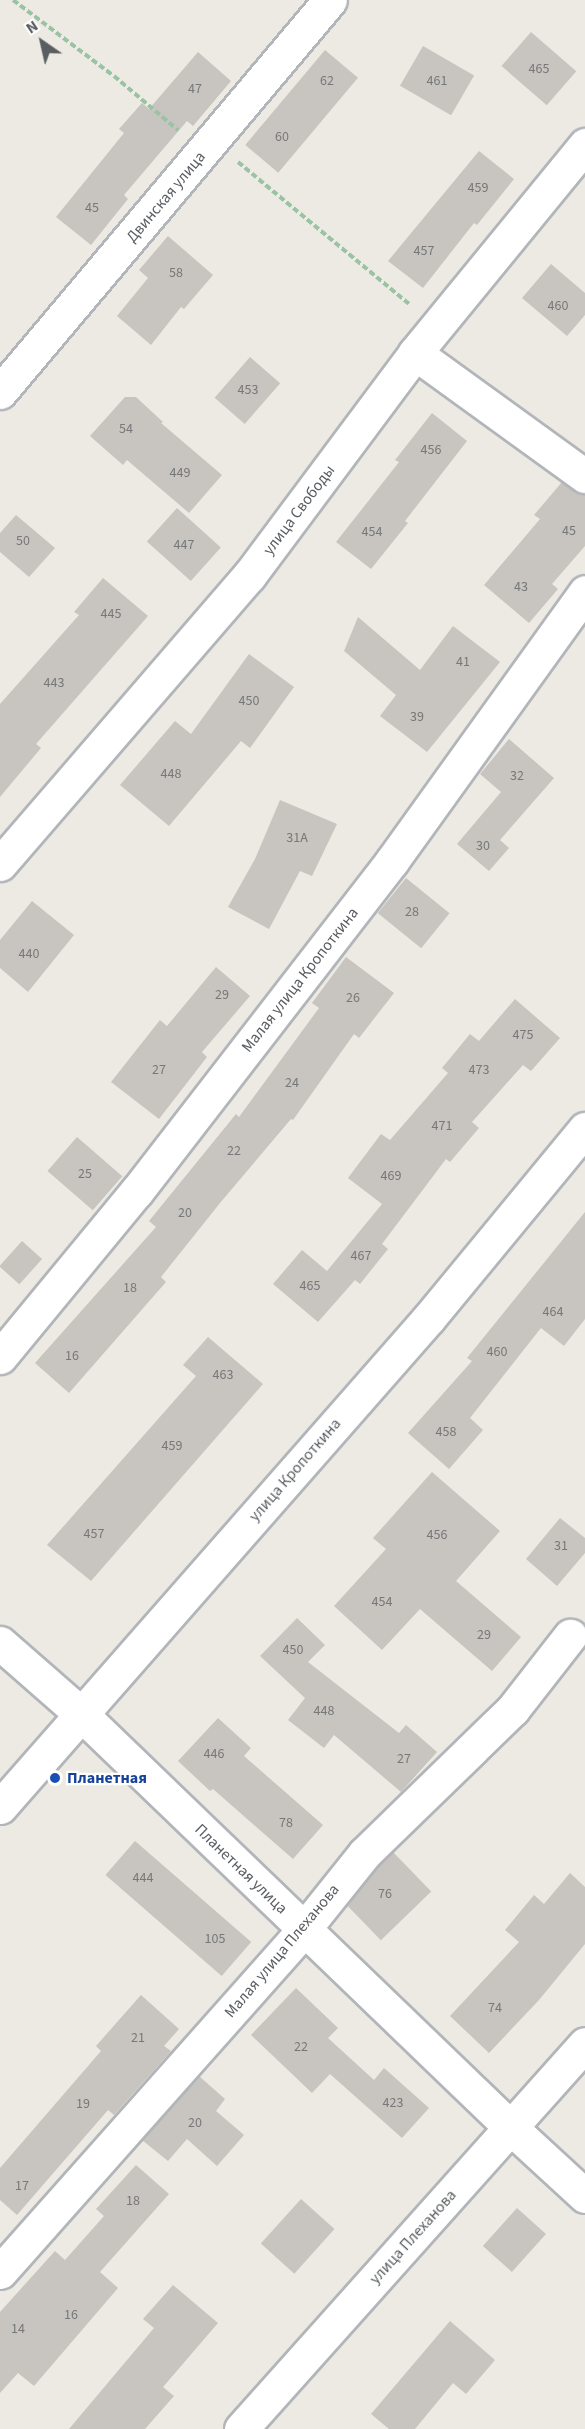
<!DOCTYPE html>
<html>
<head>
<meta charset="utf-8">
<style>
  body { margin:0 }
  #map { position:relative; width:585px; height:2429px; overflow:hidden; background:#eceae2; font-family:"Source Sans 3",sans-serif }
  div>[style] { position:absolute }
  .building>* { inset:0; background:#c8c4bf; transform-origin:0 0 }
  .path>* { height:4px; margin-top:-2px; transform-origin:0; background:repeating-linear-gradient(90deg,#99c3a4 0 6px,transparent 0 9px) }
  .roads { filter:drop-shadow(2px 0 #b2b5b9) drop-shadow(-2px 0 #b2b5b9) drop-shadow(0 2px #b2b5b9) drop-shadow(0 -2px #b2b5b9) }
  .minor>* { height:33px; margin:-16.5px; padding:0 16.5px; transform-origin:16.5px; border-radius:16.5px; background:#fff }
  .secondary>* { height:33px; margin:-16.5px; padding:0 16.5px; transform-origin:16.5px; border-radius:16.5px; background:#fff }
  .dots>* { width:16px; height:16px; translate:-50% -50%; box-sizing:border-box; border:3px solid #fff; border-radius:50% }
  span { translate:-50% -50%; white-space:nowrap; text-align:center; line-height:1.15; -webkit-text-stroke:4.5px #fff; paint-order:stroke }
  .number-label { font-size:14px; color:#767879 }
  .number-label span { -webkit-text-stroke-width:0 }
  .street-label { font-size:16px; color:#5a5e62 }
  .transit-label { font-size:16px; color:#164399; font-weight:700 }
  .left { translate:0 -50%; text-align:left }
  .north { position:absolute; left:12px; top:12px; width:60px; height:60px; -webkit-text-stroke:4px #fff; paint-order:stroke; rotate:326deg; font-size:16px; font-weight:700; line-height:24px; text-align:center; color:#5a5e62 }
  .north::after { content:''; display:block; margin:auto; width:21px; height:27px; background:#5a5e62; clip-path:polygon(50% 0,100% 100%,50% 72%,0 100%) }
</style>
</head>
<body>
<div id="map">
  <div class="building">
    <i style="left:531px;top:32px;width:60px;height:45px;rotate:41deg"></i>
    <i style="left:423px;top:46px;width:59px;height:46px;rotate:30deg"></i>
    <i style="left:325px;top:50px;width:43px;height:124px;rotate:40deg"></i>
    <i style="clip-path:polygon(198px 52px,231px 81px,193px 126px,187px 121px,124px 195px,128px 199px,91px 245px,56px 217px,124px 133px,119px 129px,142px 103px,149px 109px)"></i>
    <i style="clip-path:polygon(479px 151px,514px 179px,477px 225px,474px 223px,423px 288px,388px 261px)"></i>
    <i style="clip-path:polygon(168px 236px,213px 275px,184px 309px,181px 307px,151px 345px,117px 316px,148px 278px,139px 270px)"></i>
    <i style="clip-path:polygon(551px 264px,585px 293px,585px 315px,567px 336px,522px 298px)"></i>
    <i style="left:250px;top:357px;width:40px;height:54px;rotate:41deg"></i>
    <i style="clip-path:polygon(125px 397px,136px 397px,163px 422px,161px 423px,222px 475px,189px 513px,127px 460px,123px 465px,90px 436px)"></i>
    <i style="clip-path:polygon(432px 413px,467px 441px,405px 521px,408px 523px,371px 569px,336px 542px,399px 462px,395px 460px)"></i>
    <i style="clip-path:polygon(562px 482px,575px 491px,585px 494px,585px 546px,552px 584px,558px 589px,529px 623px,484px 585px,540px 519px,534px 515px)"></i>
    <i style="left:177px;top:508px;width:59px;height:45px;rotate:42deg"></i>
    <i style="clip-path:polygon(16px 515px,55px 548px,29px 577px,0 552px,0 533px)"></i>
    <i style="clip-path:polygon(103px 578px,148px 616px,36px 744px,41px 748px,0 797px,0 704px,79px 615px,74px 612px)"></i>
    <i style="clip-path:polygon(358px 617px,420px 670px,453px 626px,500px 662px,427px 752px,380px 716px,396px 695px,344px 651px)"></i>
    <i style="clip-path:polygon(249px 654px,294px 687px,250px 748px,241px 741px,169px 826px,120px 785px,175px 721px,191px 734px)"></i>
    <i style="clip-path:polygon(509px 739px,554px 778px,500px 840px,509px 848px,489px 871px,457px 844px,501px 792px,480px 774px)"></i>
    <i style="clip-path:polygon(280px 800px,337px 824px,312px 876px,300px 871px,269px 929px,228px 907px,255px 859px)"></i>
    <i style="left:406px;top:878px;width:56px;height:45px;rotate:39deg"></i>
    <i style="clip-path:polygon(32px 901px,74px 935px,28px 992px,0 968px,0 940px)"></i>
    <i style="clip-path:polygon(346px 957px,394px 993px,359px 1038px,354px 1034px,293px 1120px,291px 1119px,220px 1203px,161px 1277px,166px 1282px,69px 1393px,35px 1363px,156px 1227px,149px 1221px,236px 1114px,239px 1117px,319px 1008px,312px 1003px)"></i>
    <i style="clip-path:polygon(216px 967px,250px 996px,202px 1052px,207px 1057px,159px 1119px,111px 1082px,160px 1020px,167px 1026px)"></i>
    <i style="clip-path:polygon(515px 999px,560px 1038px,531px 1071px,523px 1065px,472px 1122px,479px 1128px,450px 1162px,446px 1159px,382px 1244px,388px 1249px,360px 1284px,355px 1280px,318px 1322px,273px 1284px,302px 1250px,327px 1271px,382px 1204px,348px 1178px,381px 1134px,390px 1140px,448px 1073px,442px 1068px,470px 1034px,479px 1041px)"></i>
    <i style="left:77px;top:1137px;width:60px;height:45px;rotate:41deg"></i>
    <i style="clip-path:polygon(585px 1212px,585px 1319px,564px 1346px,541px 1328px,470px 1418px,483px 1430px,449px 1469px,408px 1433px,472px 1361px,467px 1358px)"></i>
    <i style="left:22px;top:1241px;width:27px;height:34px;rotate:42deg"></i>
    <i style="clip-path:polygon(208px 1337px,263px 1384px,91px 1581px,47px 1545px,196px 1376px,183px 1365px)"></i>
    <i style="clip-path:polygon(432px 1472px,500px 1531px,456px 1581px,521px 1637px,492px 1671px,420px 1609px,382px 1650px,334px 1606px,386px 1549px,373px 1538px)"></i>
    <i style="clip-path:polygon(560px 1518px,585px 1538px,585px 1553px,557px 1586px,526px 1559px)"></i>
    <i style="clip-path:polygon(297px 1618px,325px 1645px,308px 1662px,399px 1733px,406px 1725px,437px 1752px,401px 1792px,334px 1735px,324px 1748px,288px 1720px,305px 1698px,260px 1656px)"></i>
    <i style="clip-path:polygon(218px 1718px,251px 1748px,244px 1756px,323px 1825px,293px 1859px,213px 1789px,210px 1791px,178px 1761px)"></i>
    <i style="left:135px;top:1841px;width:154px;height:45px;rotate:41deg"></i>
    <i style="left:393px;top:1852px;width:55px;height:70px;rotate:46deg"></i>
    <i style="clip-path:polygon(570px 1873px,585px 1887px,585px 1944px,539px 2000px,489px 2053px,450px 2016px,519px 1942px,505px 1930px,534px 1895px,544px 1904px)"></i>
    <i style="clip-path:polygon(296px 1988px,338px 2028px,328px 2038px,374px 2080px,384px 2068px,429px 2108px,402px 2138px,330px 2074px,312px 2093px,251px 2035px)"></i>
    <i style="clip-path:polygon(141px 1995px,179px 2029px,164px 2046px,171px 2051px,114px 2115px,108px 2110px,17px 2215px,0 2200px,0 2168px,101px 2051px,96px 2046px)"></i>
    <i style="clip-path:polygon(199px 2076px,225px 2099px,216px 2111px,244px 2135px,217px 2166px,187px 2139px,168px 2161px,142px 2140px)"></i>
    <i style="clip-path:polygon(136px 2165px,169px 2194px,100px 2272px,118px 2288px,34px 2386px,18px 2373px,0 2393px,0 2312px,55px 2251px,65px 2260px,104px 2216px,96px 2209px)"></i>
    <i style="left:301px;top:2199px;width:45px;height:60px;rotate:42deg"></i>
    <i style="left:517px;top:2208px;width:39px;height:51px;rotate:42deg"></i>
    <i style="clip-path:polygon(173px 2285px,218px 2323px,163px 2387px,174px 2396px,145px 2429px,69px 2429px,154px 2328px,143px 2319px)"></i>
    <i style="clip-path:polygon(450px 2321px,495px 2360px,466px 2394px,453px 2383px,415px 2429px,389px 2429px,371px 2414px)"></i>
  </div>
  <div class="path">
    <i style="left:13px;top:0;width:126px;rotate:37deg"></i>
    <i style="left:114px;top:76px;width:84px;rotate:40.2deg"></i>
    <i style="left:238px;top:162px;width:224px;rotate:39.7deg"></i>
  </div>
  <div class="roads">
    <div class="minor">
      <i style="left:415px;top:353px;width:210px;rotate:35.9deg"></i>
      <i style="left:0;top:392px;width:512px;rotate:-49.91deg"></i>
      <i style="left:0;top:864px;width:381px;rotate:-49.2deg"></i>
      <i style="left:249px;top:576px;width:278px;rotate:-53.3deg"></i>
      <i style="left:415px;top:353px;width:269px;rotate:-50.7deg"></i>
      <i style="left:0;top:1357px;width:215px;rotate:-50.5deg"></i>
      <i style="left:137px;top:1191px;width:417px;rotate:-52.3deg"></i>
      <i style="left:392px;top:861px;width:331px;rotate:-54.3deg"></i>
      <i style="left:0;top:1643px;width:108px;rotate:41.2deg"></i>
      <i style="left:81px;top:1714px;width:595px;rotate:43.91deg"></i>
      <i style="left:510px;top:2127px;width:102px;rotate:42.6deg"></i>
      <i style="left:0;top:2272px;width:458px;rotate:-48.4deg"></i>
      <i style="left:304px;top:1929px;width:96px;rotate:-51.3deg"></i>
      <i style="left:364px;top:1854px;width:208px;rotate:-44.2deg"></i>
      <i style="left:513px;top:1709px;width:93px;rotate:-52deg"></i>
      <i style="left:241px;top:2429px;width:516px;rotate:-48.22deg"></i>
    </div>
    <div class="secondary">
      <i style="left:0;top:1807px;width:651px;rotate:-48.74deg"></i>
      <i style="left:429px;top:1318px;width:245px;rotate:-50.5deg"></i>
    </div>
  </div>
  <div class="dots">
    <i style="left:55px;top:1778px;background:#1a4fb4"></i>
  </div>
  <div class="number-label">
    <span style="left:539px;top:69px">465</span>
    <span style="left:327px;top:81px">62</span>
    <span style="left:437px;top:81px">461</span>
    <span style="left:195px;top:89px">47</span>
    <span style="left:282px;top:137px">60</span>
    <span style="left:478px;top:188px">459</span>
    <span style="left:92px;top:208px">45</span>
    <span style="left:424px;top:251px">457</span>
    <span style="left:176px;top:273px">58</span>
    <span style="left:558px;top:306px">460</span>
    <span style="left:248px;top:390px">453</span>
    <span style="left:126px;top:429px">54</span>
    <span style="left:431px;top:450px">456</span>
    <span style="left:180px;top:473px">449</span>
    <span style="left:569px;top:531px">45</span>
    <span style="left:372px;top:532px">454</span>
    <span style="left:23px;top:541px">50</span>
    <span style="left:184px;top:545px">447</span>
    <span style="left:521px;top:587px">43</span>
    <span style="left:111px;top:614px">445</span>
    <span style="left:463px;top:662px">41</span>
    <span style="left:54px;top:683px">443</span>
    <span style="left:249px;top:701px">450</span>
    <span style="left:417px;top:717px">39</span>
    <span style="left:171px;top:774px">448</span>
    <span style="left:517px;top:776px">32</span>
    <span style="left:297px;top:838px">31А</span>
    <span style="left:483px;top:846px">30</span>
    <span style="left:412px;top:912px">28</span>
    <span style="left:29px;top:954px">440</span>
    <span style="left:222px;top:995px">29</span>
    <span style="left:353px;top:998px">26</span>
    <span style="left:523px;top:1035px">475</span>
    <span style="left:159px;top:1070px">27</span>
    <span style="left:479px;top:1070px">473</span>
    <span style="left:292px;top:1083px">24</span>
    <span style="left:442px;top:1126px">471</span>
    <span style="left:234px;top:1151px">22</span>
    <span style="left:85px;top:1174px">25</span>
    <span style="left:391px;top:1176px">469</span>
    <span style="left:185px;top:1213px">20</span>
    <span style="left:361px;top:1256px">467</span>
    <span style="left:310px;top:1286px">465</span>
    <span style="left:130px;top:1288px">18</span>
    <span style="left:553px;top:1312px">464</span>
    <span style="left:497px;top:1352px">460</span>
    <span style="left:72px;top:1356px">16</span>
    <span style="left:223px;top:1375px">463</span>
    <span style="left:446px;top:1432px">458</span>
    <span style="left:172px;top:1446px">459</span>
    <span style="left:94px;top:1534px">457</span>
    <span style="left:437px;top:1535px">456</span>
    <span style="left:561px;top:1546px">31</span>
    <span style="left:382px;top:1602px">454</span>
    <span style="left:484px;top:1635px">29</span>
    <span style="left:293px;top:1650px">450</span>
    <span style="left:324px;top:1711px">448</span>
    <span style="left:214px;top:1754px">446</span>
    <span style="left:404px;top:1759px">27</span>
    <span style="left:286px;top:1823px">78</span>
    <span style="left:143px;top:1878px">444</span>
    <span style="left:385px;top:1894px">76</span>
    <span style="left:215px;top:1939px">105</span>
    <span style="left:495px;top:2008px">74</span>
    <span style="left:138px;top:2038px">21</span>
    <span style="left:301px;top:2047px">22</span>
    <span style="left:393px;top:2103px">423</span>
    <span style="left:83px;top:2104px">19</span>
    <span style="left:195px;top:2123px">20</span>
    <span style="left:22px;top:2186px">17</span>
    <span style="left:133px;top:2201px">18</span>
    <span style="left:71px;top:2315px">16</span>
    <span style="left:18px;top:2329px">14</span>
  </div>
  <div class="street-label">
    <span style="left:166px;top:197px;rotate:-50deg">Двинская улица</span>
    <span style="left:299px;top:510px;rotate:-53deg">улица Свободы</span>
    <span style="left:300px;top:980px;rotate:-52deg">Малая улица Кропоткина</span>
    <span style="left:295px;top:1470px;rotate:-49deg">улица Кропоткина</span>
    <span style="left:241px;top:1869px;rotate:44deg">Планетная улица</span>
    <span style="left:282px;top:1951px;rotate:-50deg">Малая улица Плеханова</span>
    <span style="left:413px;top:2237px;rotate:-48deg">улица Плеханова</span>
  </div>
  <div class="transit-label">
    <span class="left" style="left:67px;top:1778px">Планетная</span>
  </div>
  <div class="north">N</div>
</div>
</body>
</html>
